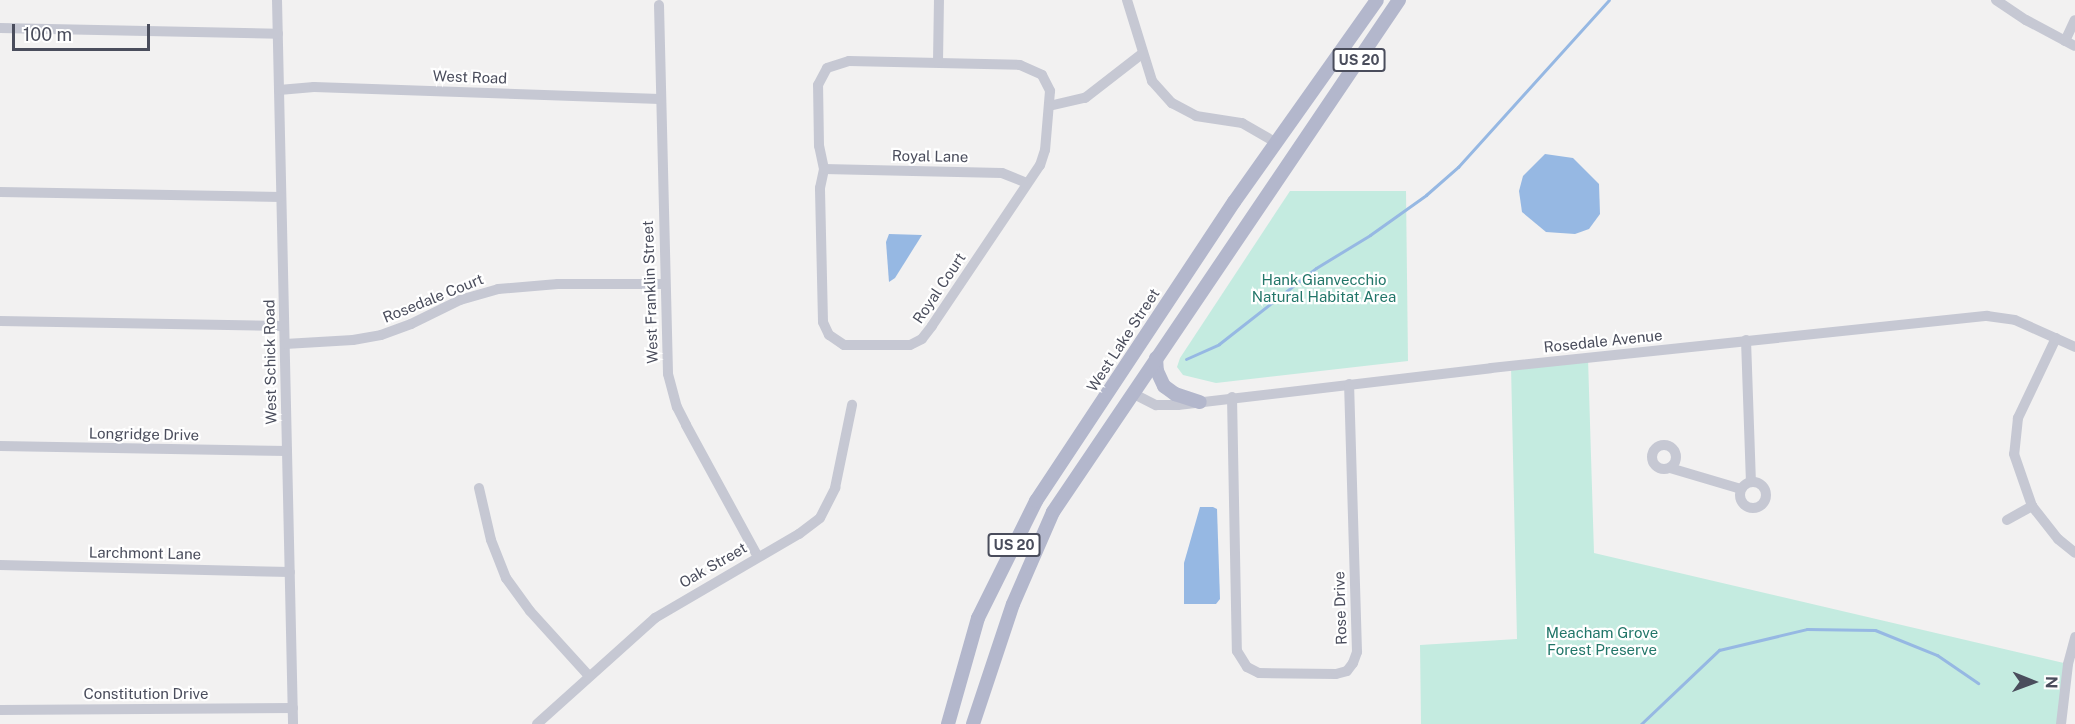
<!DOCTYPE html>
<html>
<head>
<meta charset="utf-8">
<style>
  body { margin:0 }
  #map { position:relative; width:2075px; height:724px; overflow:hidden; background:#f2f1f1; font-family:"Public Sans",sans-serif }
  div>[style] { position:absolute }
  .green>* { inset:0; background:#c4ebe0 }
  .water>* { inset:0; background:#96b8e3 }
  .stream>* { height:3px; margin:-1.5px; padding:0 1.5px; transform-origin:1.5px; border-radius:1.5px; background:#96b8e3 }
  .minor>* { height:10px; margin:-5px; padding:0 5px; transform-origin:5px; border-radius:5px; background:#c6c8d3 }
  .minor>.ring { margin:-5px; padding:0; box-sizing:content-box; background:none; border:10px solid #c6c8d3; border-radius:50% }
  .major>* { height:14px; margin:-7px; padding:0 7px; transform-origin:7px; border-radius:7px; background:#b3b7cc }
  span { translate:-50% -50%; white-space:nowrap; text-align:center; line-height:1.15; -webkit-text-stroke:4.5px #fff; paint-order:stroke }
  .shield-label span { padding:2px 4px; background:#fff; border:2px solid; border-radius:4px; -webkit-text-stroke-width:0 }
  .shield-label { font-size:14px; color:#4a4d5c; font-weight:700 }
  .street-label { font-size:15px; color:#4a4d5c }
  .park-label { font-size:15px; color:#227669 }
  .north { position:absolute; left:2003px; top:652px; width:60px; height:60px; -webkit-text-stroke:4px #fff; paint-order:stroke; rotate:91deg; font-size:16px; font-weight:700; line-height:24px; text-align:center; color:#4a4d5c }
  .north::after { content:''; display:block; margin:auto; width:21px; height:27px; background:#4a4d5c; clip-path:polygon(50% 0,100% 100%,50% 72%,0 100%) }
  .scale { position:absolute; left:12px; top:24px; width:138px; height:27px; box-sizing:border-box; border:3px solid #4a4d5c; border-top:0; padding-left:8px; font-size:18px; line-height:21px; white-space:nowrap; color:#4a4d5c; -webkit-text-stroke:4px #fff; paint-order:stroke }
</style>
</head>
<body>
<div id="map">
  <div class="green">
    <i style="clip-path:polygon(1290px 191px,1406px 191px,1408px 361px,1216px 383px,1183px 375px,1177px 367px,1180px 358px)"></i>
    <i style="clip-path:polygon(1588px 358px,1594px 553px,2068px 664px,2061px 724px,1421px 724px,1420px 645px,1517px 639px,1511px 366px)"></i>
  </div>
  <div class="water">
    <i style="clip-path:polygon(1545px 154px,1573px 158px,1599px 184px,1600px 214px,1589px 229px,1575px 234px,1546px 232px,1522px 212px,1519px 191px,1523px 176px)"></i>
    <i style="clip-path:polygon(889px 234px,922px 235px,895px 278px,889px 282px,886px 242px)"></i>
    <i style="clip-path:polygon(1200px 507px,1213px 507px,1217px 509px,1220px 599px,1216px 604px,1184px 604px,1184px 563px)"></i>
  </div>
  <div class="stream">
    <i style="left:1186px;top:359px;width:36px;rotate:-24deg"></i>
    <i style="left:1219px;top:344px;width:123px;rotate:-38.1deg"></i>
    <i style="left:1316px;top:268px;width:63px;rotate:-31.4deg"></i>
    <i style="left:1370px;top:235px;width:69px;rotate:-35.5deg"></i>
    <i style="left:1426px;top:195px;width:43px;rotate:-41.2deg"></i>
    <i style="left:1458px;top:167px;width:225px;rotate:-47.9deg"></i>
    <i style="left:1641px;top:724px;width:108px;rotate:-43.5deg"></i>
    <i style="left:1719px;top:650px;width:90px;rotate:-13.4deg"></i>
    <i style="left:1807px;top:629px;width:68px;rotate:0.8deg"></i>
    <i style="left:1875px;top:630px;width:67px;rotate:22deg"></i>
    <i style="left:1937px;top:655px;width:50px;rotate:34.3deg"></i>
  </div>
  <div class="minor">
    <i style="left:277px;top:0;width:724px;rotate:88.73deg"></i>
    <i style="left:1127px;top:0;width:85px;rotate:72.8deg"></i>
    <i style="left:1152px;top:81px;width:30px;rotate:48deg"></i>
    <i style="left:1172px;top:103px;width:27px;rotate:28deg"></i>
    <i style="left:1196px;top:116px;width:47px;rotate:8.7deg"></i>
    <i style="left:1242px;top:123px;width:39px;rotate:30deg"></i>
    <i style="left:1996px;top:0;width:36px;rotate:34deg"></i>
    <i style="left:2026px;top:20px;width:55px;rotate:28deg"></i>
    <i style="left:659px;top:5px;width:369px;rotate:88.6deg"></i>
    <i style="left:668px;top:374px;width:34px;rotate:75deg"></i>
    <i style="left:677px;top:407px;width:20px;rotate:63deg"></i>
    <i style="left:686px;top:425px;width:150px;rotate:61.4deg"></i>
    <i style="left:0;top:28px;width:278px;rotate:1.2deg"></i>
    <i style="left:2065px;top:41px;width:23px;rotate:-65deg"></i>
    <i style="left:849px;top:61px;width:171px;rotate:1.3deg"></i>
    <i style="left:1020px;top:65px;width:24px;rotate:24deg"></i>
    <i style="left:1042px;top:75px;width:18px;rotate:63deg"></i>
    <i style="left:1050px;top:91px;width:59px;rotate:94.8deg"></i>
    <i style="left:1045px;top:150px;width:16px;rotate:108deg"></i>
    <i style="left:1040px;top:165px;width:194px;rotate:123.9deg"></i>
    <i style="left:932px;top:326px;width:16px;rotate:128deg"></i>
    <i style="left:922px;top:339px;width:13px;rotate:153deg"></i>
    <i style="left:910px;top:345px;width:66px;rotate:180deg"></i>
    <i style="left:844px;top:345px;width:18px;rotate:-146deg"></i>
    <i style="left:829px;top:335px;width:14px;rotate:-115deg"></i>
    <i style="left:823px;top:322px;width:134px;rotate:-91.3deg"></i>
    <i style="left:820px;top:188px;width:19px;rotate:-78deg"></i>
    <i style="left:824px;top:169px;width:24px;rotate:-102deg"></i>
    <i style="left:819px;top:146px;width:61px;rotate:-90.9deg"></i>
    <i style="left:818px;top:85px;width:19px;rotate:-62deg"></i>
    <i style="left:827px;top:68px;width:23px;rotate:-18deg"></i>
    <i style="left:938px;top:62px;width:62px;rotate:-89.1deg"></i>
    <i style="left:279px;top:90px;width:35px;rotate:-5deg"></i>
    <i style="left:314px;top:87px;width:346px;rotate:2deg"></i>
    <i style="left:1049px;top:106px;width:37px;rotate:-13deg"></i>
    <i style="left:1085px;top:98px;width:73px;rotate:-37.8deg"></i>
    <i style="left:824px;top:169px;width:178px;rotate:1.3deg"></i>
    <i style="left:1002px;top:173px;width:27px;rotate:22deg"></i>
    <i style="left:0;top:192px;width:281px;rotate:1deg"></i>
    <i style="left:0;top:321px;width:284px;rotate:1deg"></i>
    <i style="left:2056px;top:338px;width:89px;rotate:115.4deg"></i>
    <i style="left:2018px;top:418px;width:36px;rotate:96deg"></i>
    <i style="left:2014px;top:454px;width:55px;rotate:70.9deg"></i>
    <i style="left:2032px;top:506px;width:42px;rotate:51.8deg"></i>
    <i style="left:2058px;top:539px;width:22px;rotate:39deg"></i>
    <i style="left:1746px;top:340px;width:141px;rotate:88deg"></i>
    <i style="left:285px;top:344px;width:68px;rotate:-3.4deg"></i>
    <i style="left:353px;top:340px;width:28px;rotate:-10deg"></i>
    <i style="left:381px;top:335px;width:32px;rotate:-20deg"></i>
    <i style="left:411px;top:324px;width:55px;rotate:-26.1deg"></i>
    <i style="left:460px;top:300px;width:40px;rotate:-16deg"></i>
    <i style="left:498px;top:289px;width:60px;rotate:-4.8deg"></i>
    <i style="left:558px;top:284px;width:106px"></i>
    <i style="left:1132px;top:393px;width:27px;rotate:27deg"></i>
    <i style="left:1156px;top:405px;width:22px"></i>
    <i style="left:1178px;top:405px;width:315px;rotate:-6.7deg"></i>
    <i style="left:1491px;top:368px;width:499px;rotate:-6deg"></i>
    <i style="left:1987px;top:316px;width:28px;rotate:8deg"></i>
    <i style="left:2015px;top:320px;width:66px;rotate:24.2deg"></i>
    <i style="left:1232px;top:397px;width:254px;rotate:88.9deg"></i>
    <i style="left:1237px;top:651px;width:19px;rotate:58deg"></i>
    <i style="left:1247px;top:667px;width:13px;rotate:27deg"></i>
    <i style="left:1259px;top:673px;width:77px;rotate:0.7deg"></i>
    <i style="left:1336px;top:674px;width:11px;rotate:-15deg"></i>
    <i style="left:1347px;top:671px;width:10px;rotate:-53deg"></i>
    <i style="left:1353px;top:663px;width:12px;rotate:-70deg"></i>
    <i style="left:1357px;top:652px;width:268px;rotate:-91.7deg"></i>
    <i class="ring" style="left:1652px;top:445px;width:14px;height:14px"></i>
    <i style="left:0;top:446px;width:287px;rotate:1deg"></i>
    <i style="left:1670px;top:468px;width:74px;rotate:16.5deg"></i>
    <i class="ring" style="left:1740px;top:482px;width:16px;height:16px"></i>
    <i style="left:479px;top:488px;width:53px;rotate:77deg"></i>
    <i style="left:491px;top:540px;width:41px;rotate:68.5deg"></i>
    <i style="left:506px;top:578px;width:41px;rotate:54deg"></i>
    <i style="left:530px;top:611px;width:88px;rotate:47.8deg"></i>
    <i style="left:2007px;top:520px;width:29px;rotate:-29deg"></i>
    <i style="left:0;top:565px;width:290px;rotate:1.4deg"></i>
    <i style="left:0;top:710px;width:293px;rotate:-0.4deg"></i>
    <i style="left:537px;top:724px;width:159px;rotate:-41.9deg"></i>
    <i style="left:655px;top:618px;width:167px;rotate:-30.3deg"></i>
    <i style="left:799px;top:534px;width:26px;rotate:-37deg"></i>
    <i style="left:820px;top:518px;width:34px;rotate:-63deg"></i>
    <i style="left:835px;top:488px;width:85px;rotate:-78.4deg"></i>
    <i style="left:2061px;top:724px;width:60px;rotate:-83.3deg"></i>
    <i style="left:2068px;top:664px;width:28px;rotate:-75deg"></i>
  </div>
  <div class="major">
    <i style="left:1156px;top:358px;width:13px;rotate:86deg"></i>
    <i style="left:1157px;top:371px;width:17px;rotate:65deg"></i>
    <i style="left:1164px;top:386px;width:14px;rotate:36deg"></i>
    <i style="left:1175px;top:394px;width:26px;rotate:18deg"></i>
    <i style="left:948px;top:724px;width:110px;rotate:-74.2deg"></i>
    <i style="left:978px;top:618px;width:131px;rotate:-63.6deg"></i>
    <i style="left:1036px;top:501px;width:359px;rotate:-56.5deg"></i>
    <i style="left:1234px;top:202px;width:247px;rotate:-54.7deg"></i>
    <i style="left:973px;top:724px;width:126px;rotate:-71.6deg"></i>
    <i style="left:1013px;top:604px;width:100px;rotate:-66.5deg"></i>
    <i style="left:1053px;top:512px;width:618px;rotate:-55.95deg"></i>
  </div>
  <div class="shield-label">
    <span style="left:1359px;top:60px">US 20</span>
    <span style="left:1014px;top:545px">US 20</span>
  </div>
  <div class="street-label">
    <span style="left:470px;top:77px;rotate:2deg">West Road</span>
    <span style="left:930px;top:156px;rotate:1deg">Royal Lane</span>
    <span style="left:939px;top:288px;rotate:-56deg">Royal Court</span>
    <span style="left:650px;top:292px;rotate:-92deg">West Franklin Street</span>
    <span style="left:433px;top:298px;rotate:-22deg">Rosedale Court</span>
    <span style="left:1123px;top:340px;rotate:-57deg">West Lake Street</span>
    <span style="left:1603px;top:341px;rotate:-6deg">Rosedale Avenue</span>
    <span style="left:270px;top:362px;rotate:-91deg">West Schick Road</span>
    <span style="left:144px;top:434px;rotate:1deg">Longridge Drive</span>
    <span style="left:145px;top:553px;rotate:1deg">Larchmont Lane</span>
    <span style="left:713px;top:565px;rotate:-30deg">Oak Street</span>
    <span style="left:1340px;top:608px;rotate:-92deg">Rose Drive</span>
    <span style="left:146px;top:694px">Constitution Drive</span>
  </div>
  <div class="park-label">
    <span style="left:1324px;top:288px">Hank Gianvecchio<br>Natural Habitat Area</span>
    <span style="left:1602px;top:641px">Meacham Grove<br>Forest Preserve</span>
  </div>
  <div class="north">N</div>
  <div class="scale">100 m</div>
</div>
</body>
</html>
